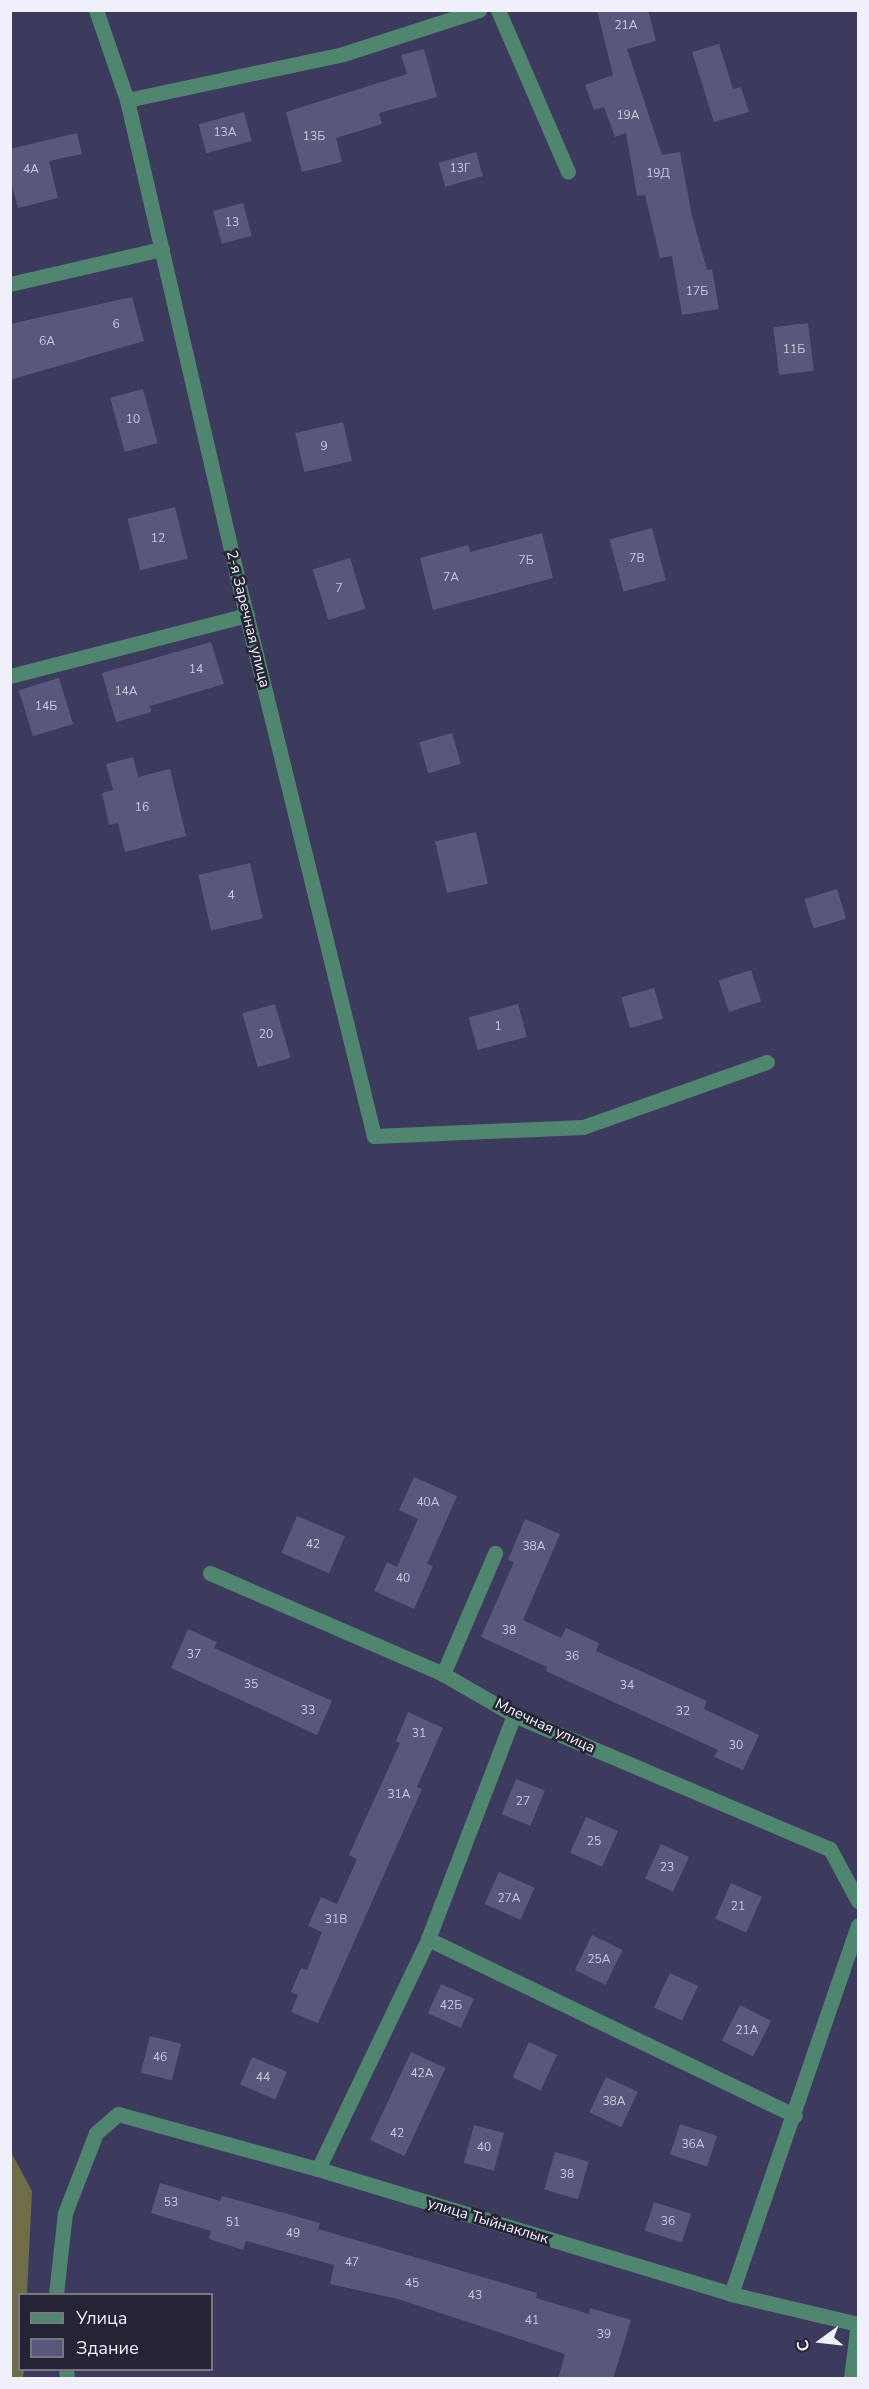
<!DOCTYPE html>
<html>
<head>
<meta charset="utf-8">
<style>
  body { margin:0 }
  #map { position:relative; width:869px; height:2389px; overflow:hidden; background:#3d3b5d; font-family:"Nunito Sans",sans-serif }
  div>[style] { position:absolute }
  .green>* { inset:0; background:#6e6d47 }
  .building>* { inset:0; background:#59577c; transform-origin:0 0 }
  .minor>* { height:15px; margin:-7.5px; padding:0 7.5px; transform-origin:7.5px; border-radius:7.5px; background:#50856f }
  span { translate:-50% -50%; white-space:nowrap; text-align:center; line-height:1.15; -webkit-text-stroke:5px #252434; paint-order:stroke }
  .number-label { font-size:12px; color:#cacadd }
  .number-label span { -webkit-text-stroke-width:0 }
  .street-label { font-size:15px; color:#f0f0fd }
  .frame { position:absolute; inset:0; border:12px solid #f0f0fd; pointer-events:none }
  .legend { position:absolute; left:18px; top:2293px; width:195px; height:78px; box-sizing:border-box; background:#252434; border:2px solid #767684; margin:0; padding:8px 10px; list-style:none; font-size:18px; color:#f0f0fd }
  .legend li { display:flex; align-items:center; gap:12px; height:30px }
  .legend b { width:30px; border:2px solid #767684 }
  .north { position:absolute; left:791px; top:2311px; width:60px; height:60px; -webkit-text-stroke:4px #252434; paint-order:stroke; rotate:255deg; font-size:16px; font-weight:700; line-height:24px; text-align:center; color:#f0f0fd }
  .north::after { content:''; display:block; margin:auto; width:21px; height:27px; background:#f0f0fd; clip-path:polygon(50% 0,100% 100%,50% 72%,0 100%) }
</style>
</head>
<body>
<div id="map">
  <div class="green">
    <i style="clip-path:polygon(11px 2152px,32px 2191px,27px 2294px,20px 2294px,20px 2370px,24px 2370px,23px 2378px,11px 2378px)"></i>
  </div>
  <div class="building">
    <i style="clip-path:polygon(597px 10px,648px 10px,656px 41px,627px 49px,662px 155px,680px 152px,692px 216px,707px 270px,712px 269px,719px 309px,682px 315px,672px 256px,660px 258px,645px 195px,637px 196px,626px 133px,615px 137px,604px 107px,594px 110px,585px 85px,613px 75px)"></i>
    <i style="clip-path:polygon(719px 44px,733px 89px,741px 87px,749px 112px,714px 122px,692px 52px)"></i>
    <i style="clip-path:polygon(424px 49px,437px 97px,379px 113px,382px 124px,336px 138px,342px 162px,302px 172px,286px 112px,407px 74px,401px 55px)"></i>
    <i style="left:244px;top:112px;width:30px;height:47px;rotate:75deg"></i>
    <i style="clip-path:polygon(77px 133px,82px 154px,49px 161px,58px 198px,18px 208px,10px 178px,10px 149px)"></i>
    <i style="left:476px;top:152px;width:25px;height:39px;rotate:74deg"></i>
    <i style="left:243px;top:203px;width:34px;height:31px;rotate:75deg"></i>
    <i style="clip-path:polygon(132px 297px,144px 341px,10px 380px,10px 324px)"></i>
    <i style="left:808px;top:323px;width:48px;height:35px;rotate:83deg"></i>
    <i style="left:143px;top:389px;width:56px;height:34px;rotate:75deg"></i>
    <i style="left:343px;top:422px;width:40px;height:49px;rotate:77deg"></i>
    <i style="left:175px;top:507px;width:53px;height:49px;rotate:76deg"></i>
    <i style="left:652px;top:528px;width:54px;height:44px;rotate:75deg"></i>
    <i style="clip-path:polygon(542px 533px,553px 578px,433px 610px,420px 558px,468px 545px,470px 552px)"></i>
    <i style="left:350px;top:558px;width:53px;height:39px;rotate:73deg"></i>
    <i style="clip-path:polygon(211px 642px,224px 684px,150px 706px,151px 712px,116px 722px,102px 673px)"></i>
    <i style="left:59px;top:678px;width:48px;height:42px;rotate:73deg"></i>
    <i style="left:452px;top:733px;width:32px;height:34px;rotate:74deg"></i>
    <i style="clip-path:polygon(133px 757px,138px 777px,170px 769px,186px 836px,125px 852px,118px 823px,109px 825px,102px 793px,113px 790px,106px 764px)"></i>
    <i style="left:476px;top:832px;width:53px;height:42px;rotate:77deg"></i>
    <i style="left:250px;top:863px;width:57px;height:53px;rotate:77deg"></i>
    <i style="left:837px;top:889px;width:31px;height:34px;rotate:73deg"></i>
    <i style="left:751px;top:970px;width:33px;height:34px;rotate:72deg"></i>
    <i style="left:654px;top:988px;width:32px;height:34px;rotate:74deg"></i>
    <i style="left:275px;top:1004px;width:56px;height:34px;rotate:74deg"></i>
    <i style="left:518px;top:1004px;width:34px;height:51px;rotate:75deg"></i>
    <i style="clip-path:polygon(414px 1477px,457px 1496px,427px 1564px,433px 1566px,414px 1609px,374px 1591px,387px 1562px,397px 1567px,418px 1519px,399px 1510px)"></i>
    <i style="left:297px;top:1516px;width:52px;height:40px;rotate:23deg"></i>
    <i style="clip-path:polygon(525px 1519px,560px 1534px,523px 1620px,561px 1638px,566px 1628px,599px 1643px,596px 1651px,707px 1701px,704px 1709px,759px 1735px,743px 1770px,714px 1757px,718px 1750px,546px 1671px,547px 1667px,481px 1637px,514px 1562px,508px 1560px)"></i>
    <i style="clip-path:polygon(188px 1629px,217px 1642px,214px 1648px,332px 1701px,317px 1735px,171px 1668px)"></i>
    <i style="clip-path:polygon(408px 1712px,443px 1728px,417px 1787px,422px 1789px,318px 2023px,291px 2012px,298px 1995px,291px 1992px,301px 1968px,307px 1970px,322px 1932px,308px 1926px,321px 1897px,337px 1904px,357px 1859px,349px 1855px,400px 1743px,396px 1741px)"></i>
    <i style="left:516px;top:1779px;width:31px;height:38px;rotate:22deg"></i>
    <i style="left:586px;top:1817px;width:35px;height:39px;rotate:24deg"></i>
    <i style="left:661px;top:1844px;width:31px;height:38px;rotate:25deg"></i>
    <i style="left:499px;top:1872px;width:39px;height:35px;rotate:24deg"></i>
    <i style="left:731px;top:1883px;width:34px;height:39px;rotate:24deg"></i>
    <i style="left:592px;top:1935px;width:34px;height:39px;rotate:26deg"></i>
    <i style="left:670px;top:1973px;width:31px;height:38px;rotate:25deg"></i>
    <i style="left:441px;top:1984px;width:36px;height:32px;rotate:24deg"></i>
    <i style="left:740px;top:2005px;width:35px;height:40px;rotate:27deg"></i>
    <i style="left:150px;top:2036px;width:32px;height:38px;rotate:14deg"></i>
    <i style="left:529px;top:2042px;width:31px;height:39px;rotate:25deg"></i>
    <i style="left:411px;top:2052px;width:38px;height:97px;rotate:25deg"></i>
    <i style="left:252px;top:2057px;width:38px;height:30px;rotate:23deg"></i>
    <i style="left:606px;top:2077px;width:35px;height:39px;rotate:25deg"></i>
    <i style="left:680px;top:2124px;width:39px;height:32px;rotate:18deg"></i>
    <i style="left:474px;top:2125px;width:31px;height:39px;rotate:15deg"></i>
    <i style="left:555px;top:2152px;width:35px;height:39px;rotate:16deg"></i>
    <i style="clip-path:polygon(160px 2183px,220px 2201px,222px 2196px,320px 2223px,318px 2229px,537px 2293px,536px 2298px,589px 2314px,590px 2308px,631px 2320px,613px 2379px,558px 2379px,565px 2354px,398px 2299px,330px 2284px,334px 2265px,246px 2241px,243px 2250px,209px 2239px,211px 2231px,151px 2213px)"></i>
    <i style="left:654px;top:2202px;width:39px;height:30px;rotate:18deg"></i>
  </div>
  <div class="minor">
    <i style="left:96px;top:10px;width:95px;rotate:71deg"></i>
    <i style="left:127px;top:100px;width:502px;rotate:76.99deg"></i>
    <i style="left:240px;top:589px;width:563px;rotate:76.24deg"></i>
    <i style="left:374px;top:1136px;width:209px;rotate:-2.5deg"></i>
    <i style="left:583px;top:1127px;width:195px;rotate:-19.5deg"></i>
    <i style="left:498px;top:10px;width:176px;rotate:66.6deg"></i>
    <i style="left:127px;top:100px;width:221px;rotate:-12deg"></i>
    <i style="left:343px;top:54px;width:143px;rotate:-17.9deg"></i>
    <i style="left:10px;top:284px;width:156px;rotate:-13deg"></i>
    <i style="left:10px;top:676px;width:245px;rotate:-14.4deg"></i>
    <i style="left:210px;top:1573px;width:254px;rotate:23.4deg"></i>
    <i style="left:443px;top:1674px;width:82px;rotate:30deg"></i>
    <i style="left:514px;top:1715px;width:343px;rotate:23deg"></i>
    <i style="left:830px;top:1849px;width:59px;rotate:61.7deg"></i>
    <i style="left:443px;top:1674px;width:132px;rotate:-66.7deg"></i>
    <i style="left:428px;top:1939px;width:407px;rotate:25.7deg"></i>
    <i style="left:318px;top:2169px;width:255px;rotate:-64.4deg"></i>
    <i style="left:428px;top:1939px;width:240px;rotate:-69deg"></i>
    <i style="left:56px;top:2294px;width:81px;rotate:-83.7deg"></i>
    <i style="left:65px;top:2213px;width:86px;rotate:-68.8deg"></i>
    <i style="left:96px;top:2133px;width:29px;rotate:-41deg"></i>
    <i style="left:118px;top:2114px;width:207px;rotate:15.4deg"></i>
    <i style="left:318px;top:2169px;width:432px;rotate:16.8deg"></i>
    <i style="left:731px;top:2294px;width:130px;rotate:13.3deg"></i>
    <i style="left:731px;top:2294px;width:390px;rotate:-71deg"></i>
    <i style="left:66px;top:2370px;width:8px;rotate:83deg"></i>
    <i style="left:851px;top:2378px;width:55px;rotate:-82.7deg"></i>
  </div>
  <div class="number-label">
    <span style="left:626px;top:26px">21А</span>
    <span style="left:628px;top:116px">19А</span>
    <span style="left:225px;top:133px">13A</span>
    <span style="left:314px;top:137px">13Б</span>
    <span style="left:460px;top:169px">13Г</span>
    <span style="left:31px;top:170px">4А</span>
    <span style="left:658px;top:174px">19Д</span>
    <span style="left:232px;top:223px">13</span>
    <span style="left:697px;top:292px">17Б</span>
    <span style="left:116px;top:325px">6</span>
    <span style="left:47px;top:342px">6А</span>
    <span style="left:794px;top:350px">11Б</span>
    <span style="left:133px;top:420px">10</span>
    <span style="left:324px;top:447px">9</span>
    <span style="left:158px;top:539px">12</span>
    <span style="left:637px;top:559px">7В</span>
    <span style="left:526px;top:561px">7Б</span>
    <span style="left:451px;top:578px">7А</span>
    <span style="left:339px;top:589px">7</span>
    <span style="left:196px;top:670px">14</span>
    <span style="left:126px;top:692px">14А</span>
    <span style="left:46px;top:707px">14Б</span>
    <span style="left:142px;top:808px">16</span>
    <span style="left:231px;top:896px">4</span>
    <span style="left:498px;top:1027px">1</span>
    <span style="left:266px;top:1035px">20</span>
    <span style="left:428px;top:1503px">40А</span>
    <span style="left:313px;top:1545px">42</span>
    <span style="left:534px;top:1547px">38А</span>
    <span style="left:403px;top:1579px">40</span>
    <span style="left:509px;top:1631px">38</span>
    <span style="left:194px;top:1655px">37</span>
    <span style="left:572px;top:1657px">36</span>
    <span style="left:251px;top:1685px">35</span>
    <span style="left:627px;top:1686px">34</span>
    <span style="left:308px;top:1711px">33</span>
    <span style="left:683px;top:1712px">32</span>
    <span style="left:419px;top:1734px">31</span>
    <span style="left:736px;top:1746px">30</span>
    <span style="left:399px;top:1795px">31А</span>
    <span style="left:523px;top:1802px">27</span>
    <span style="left:594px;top:1842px">25</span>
    <span style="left:667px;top:1868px">23</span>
    <span style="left:509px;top:1899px">27А</span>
    <span style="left:738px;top:1907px">21</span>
    <span style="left:336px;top:1920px">31В</span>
    <span style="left:599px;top:1960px">25А</span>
    <span style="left:451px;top:2006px">42Б</span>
    <span style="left:747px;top:2031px">21А</span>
    <span style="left:160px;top:2058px">46</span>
    <span style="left:422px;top:2074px">42А</span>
    <span style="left:263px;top:2078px">44</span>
    <span style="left:614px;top:2102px">38А</span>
    <span style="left:397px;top:2134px">42</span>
    <span style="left:693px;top:2145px">36А</span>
    <span style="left:484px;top:2148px">40</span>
    <span style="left:567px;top:2175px">38</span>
    <span style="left:171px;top:2203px">53</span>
    <span style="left:668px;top:2222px">36</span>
    <span style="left:233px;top:2223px">51</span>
    <span style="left:293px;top:2234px">49</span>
    <span style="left:352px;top:2263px">47</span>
    <span style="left:412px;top:2284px">45</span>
    <span style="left:475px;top:2296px">43</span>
    <span style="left:532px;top:2321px">41</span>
    <span style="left:604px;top:2335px">39</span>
  </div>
  <div class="street-label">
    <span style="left:248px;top:619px;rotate:76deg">2-я Заречная улица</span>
    <span style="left:545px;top:1726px;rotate:25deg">Млечная улица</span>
    <span style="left:488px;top:2221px;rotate:17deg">улица Тыйнаклык</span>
  </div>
  <div class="frame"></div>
  <ul class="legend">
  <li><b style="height:8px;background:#50856f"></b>Улица</li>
  <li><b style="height:16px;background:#59577c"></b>Здание</li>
  </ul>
  <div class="north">С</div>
</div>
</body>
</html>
